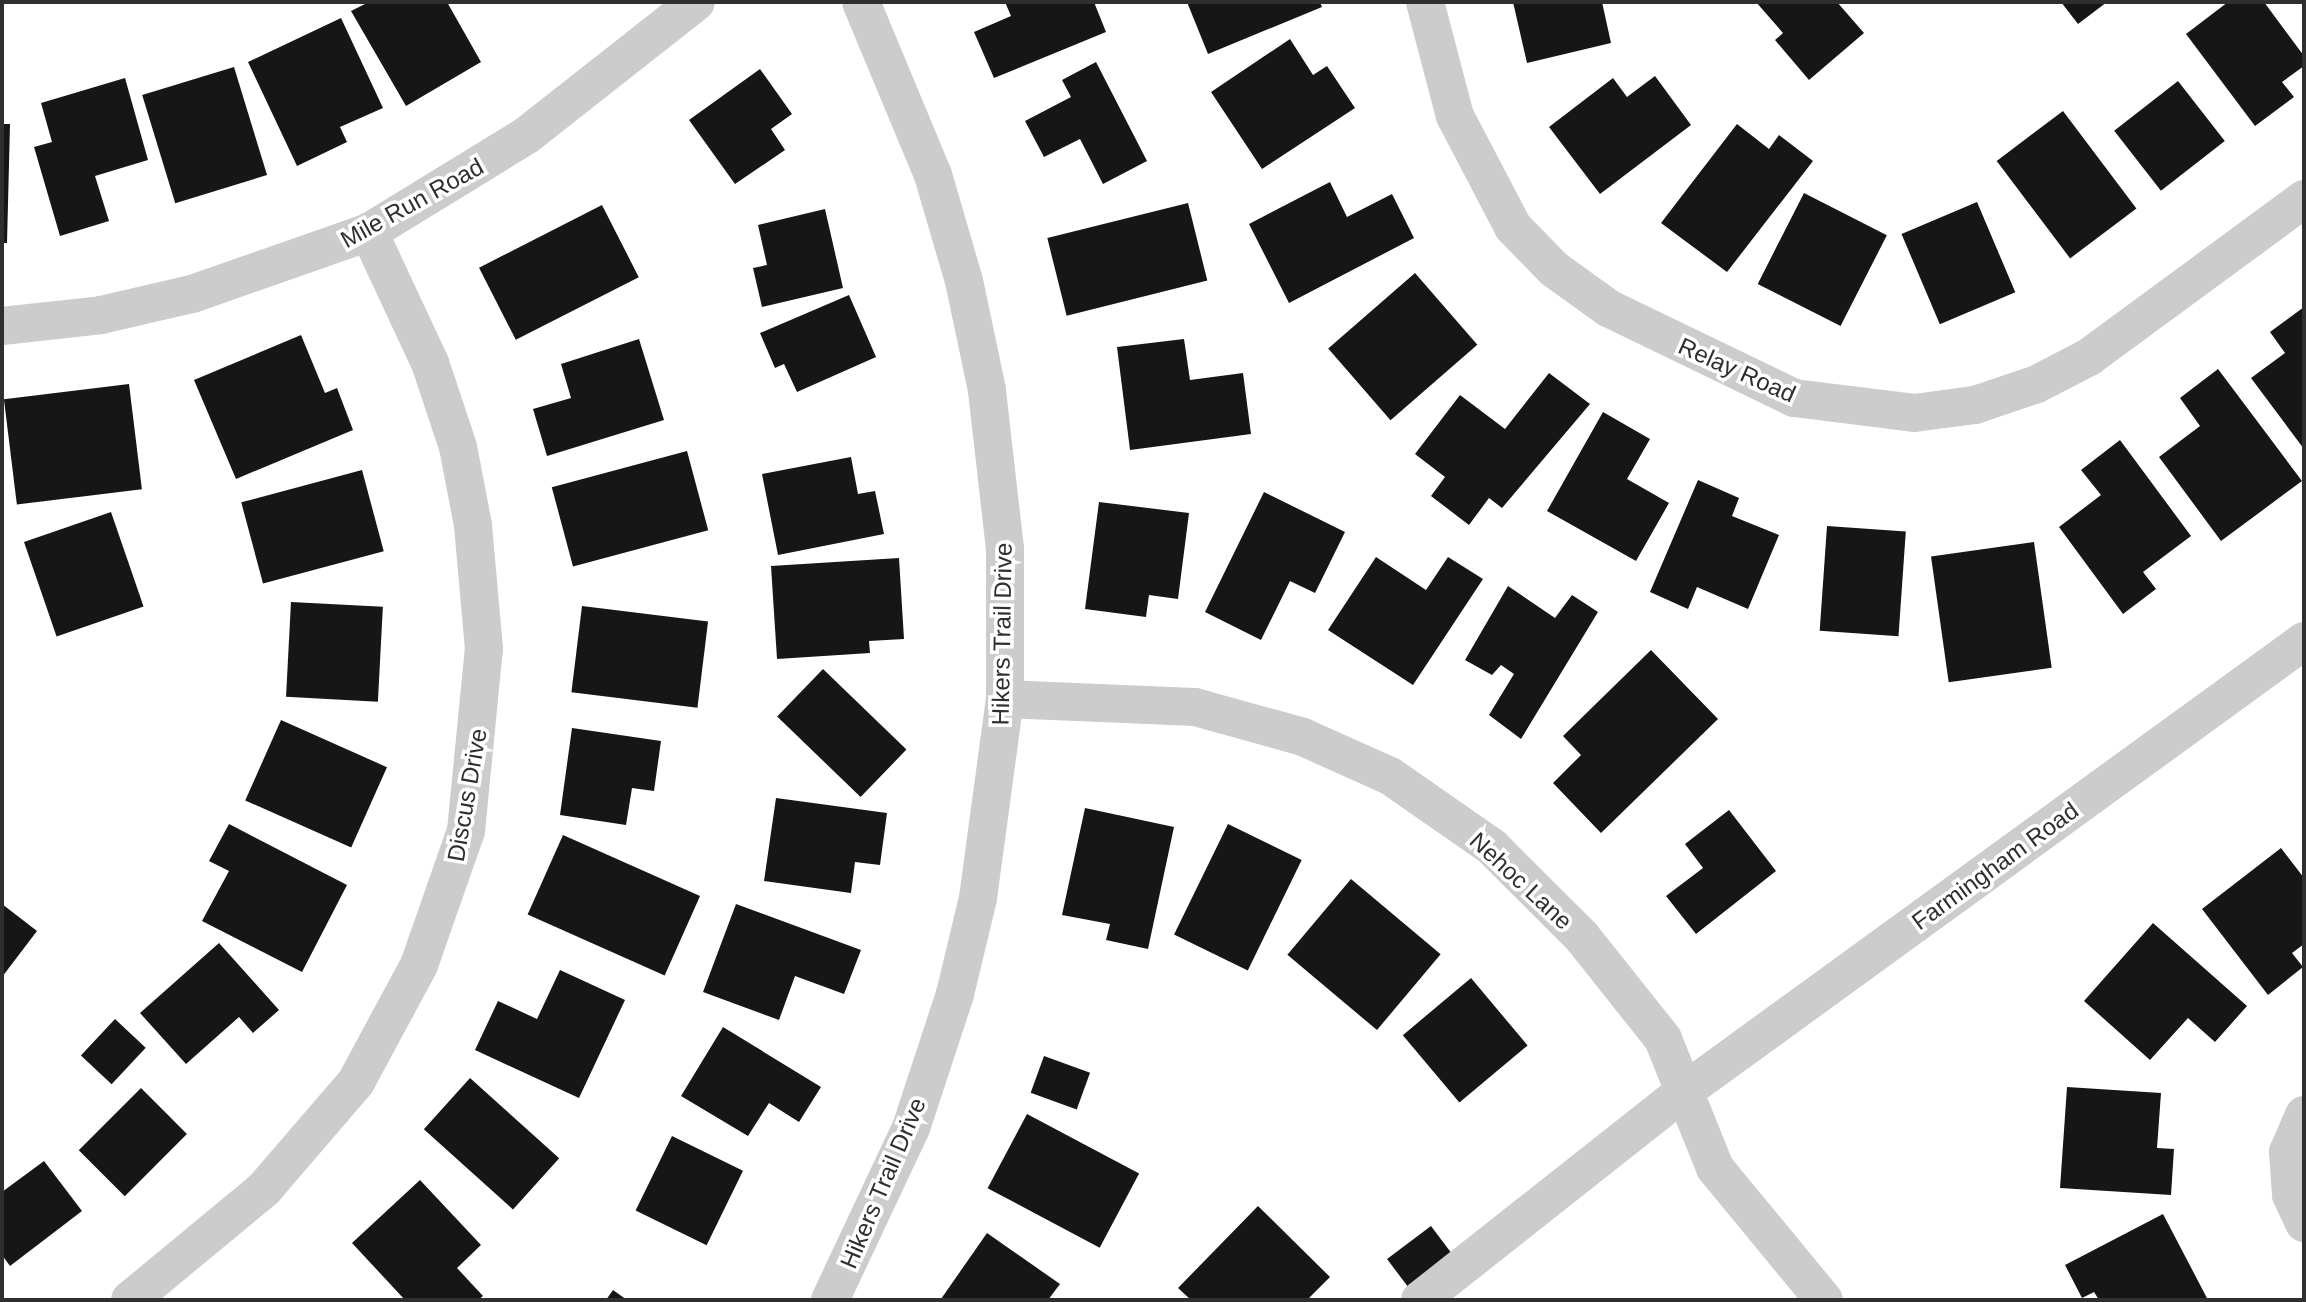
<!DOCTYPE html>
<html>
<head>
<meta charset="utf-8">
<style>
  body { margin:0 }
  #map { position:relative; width:2306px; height:1302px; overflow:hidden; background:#fff; font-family:Helvetica,sans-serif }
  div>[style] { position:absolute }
  .building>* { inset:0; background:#161616; transform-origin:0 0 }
  .minor>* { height:38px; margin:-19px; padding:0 19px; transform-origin:19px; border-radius:19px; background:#ccc }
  span { translate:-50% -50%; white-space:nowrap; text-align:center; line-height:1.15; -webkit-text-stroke:7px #fff; paint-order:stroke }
  .street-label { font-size:24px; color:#2f2f2f }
  .frame { position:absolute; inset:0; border:4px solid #2f2f2f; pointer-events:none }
</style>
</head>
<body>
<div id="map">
  <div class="building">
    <i style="clip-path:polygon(369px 2px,447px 2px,481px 62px,406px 106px,351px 11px)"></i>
    <i style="clip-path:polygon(1005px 2px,1094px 2px,1106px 32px,994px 78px,974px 32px,1011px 16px)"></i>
    <i style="clip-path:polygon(1187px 2px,1320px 2px,1322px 7px,1208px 54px)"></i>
    <i style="clip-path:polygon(1513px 2px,1602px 2px,1611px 43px,1527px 63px)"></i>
    <i style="clip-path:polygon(1756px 2px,1837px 2px,1864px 33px,1809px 80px,1775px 40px,1783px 33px)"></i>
    <i style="clip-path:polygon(2061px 2px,2107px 2px,2078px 24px)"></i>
    <i style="clip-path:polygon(2228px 2px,2264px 2px,2304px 56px,2304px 66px,2282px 82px,2294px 97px,2255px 126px,2186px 34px)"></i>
    <i style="clip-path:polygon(341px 18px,383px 108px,340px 127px,347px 142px,297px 166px,248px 62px)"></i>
    <i style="clip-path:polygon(1290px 39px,1313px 75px,1327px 66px,1355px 108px,1262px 169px,1211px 92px)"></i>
    <i style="clip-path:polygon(1096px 62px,1147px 161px,1103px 184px,1080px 139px,1044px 157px,1025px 121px,1071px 97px,1062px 80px)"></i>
    <i style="left:234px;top:67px;width:113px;height:96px;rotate:73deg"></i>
    <i style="clip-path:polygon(760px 69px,792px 114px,771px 129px,785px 150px,735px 184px,689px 120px)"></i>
    <i style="clip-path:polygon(1655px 76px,1691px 125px,1600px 194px,1549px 127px,1613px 78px,1627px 97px)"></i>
    <i style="clip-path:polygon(125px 78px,148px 160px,95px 176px,109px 221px,60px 236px,34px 147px,52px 142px,41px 103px)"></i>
    <i style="left:2178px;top:81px;width:76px;height:81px;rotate:52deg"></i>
    <i style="left:2063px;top:111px;width:122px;height:83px;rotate:53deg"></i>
    <i style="clip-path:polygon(2px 124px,10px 124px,7px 243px,2px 243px)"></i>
    <i style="clip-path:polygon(1737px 124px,1769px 149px,1779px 135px,1813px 161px,1727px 272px,1661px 223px)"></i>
    <i style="clip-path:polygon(1330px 182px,1347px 217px,1392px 194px,1414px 238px,1289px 303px,1249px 224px)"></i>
    <i style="left:1804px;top:193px;width:93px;height:102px;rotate:27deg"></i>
    <i style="left:1977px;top:202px;width:98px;height:82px;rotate:67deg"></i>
    <i style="left:1188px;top:203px;width:80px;height:145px;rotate:76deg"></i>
    <i style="left:602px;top:205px;width:81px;height:138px;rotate:63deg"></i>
    <i style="clip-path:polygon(825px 209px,843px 288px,762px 307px,753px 268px,767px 265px,758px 225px)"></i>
    <i style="left:1415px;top:273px;width:95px;height:115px;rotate:49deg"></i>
    <i style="clip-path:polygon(849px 295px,876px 357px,797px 392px,784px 364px,775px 368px,760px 333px)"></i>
    <i style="clip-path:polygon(2304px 307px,2304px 449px,2251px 378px,2285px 353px,2270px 332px)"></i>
    <i style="clip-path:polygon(301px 335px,325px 393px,337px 388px,353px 430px,236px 479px,194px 380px)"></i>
    <i style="clip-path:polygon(639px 339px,664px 420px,547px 456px,533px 409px,571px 398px,561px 364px)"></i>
    <i style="clip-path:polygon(1184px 339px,1190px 380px,1243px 373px,1251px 434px,1130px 450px,1117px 347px)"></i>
    <i style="clip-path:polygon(2218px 369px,2302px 481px,2221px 541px,2159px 457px,2200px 426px,2180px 398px)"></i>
    <i style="clip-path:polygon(1549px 373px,1590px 404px,1502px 508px,1489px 498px,1469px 525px,1431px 496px,1445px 477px,1415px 454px,1460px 395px,1505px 429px)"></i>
    <i style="left:129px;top:384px;width:106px;height:126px;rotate:83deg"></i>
    <i style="clip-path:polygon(1603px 412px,1650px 439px,1627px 479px,1669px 503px,1636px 561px,1547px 511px)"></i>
    <i style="clip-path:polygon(2120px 440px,2191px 536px,2143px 572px,2156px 589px,2123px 614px,2059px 527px,2101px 495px,2081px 470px)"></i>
    <i style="left:687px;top:451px;width:82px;height:140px;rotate:75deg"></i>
    <i style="clip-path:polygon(851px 457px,858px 494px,875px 491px,884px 534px,778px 555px,762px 474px)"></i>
    <i style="left:362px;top:470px;width:84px;height:125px;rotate:75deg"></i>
    <i style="clip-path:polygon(1698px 480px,1739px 498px,1732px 516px,1779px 535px,1748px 609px,1697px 587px,1688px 609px,1650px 592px)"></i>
    <i style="clip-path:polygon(1264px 492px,1345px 532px,1315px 593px,1290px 581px,1261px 640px,1205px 612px)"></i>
    <i style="clip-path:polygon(1099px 502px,1189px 513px,1178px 599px,1149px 595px,1146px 617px,1085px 609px)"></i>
    <i style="left:111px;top:512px;width:100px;height:92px;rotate:71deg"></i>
    <i style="left:1827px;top:526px;width:79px;height:105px;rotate:4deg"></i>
    <i style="left:2034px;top:542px;width:127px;height:104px;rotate:82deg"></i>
    <i style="clip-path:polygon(1376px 557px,1426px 590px,1448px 557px,1483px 579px,1413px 685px,1328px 630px)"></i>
    <i style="clip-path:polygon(899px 558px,904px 639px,869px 641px,870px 653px,777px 659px,771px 566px)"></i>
    <i style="clip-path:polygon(1508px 586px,1555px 618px,1572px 595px,1598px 612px,1521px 739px,1489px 715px,1514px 674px,1501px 665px,1492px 675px,1465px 660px)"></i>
    <i style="left:291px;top:602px;width:92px;height:95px;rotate:3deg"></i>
    <i style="left:582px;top:606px;width:127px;height:87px;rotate:7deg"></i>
    <i style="clip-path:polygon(1651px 650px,1718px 719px,1601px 833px,1553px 783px,1581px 755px,1563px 736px)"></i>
    <i style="left:823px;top:669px;width:116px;height:66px;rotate:44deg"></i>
    <i style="left:281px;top:720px;width:116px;height:88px;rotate:24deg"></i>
    <i style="clip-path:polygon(572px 728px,661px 741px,654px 791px,632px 788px,626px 825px,560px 815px)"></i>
    <i style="clip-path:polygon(776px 798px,887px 813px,880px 865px,855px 862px,851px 893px,764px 881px)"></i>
    <i style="clip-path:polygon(1085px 808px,1174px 827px,1148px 949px,1106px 940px,1110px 924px,1062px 915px)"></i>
    <i style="clip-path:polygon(1729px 810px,1776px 871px,1696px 934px,1666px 896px,1703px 868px,1685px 844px)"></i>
    <i style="clip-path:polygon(229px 824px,347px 885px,302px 972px,202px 921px,229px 871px,209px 861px)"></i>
    <i style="left:1228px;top:824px;width:82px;height:123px;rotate:26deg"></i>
    <i style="left:563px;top:835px;width:150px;height:87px;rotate:24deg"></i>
    <i style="clip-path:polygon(2281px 848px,2304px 878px,2304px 944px,2292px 953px,2303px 967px,2268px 995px,2202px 909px)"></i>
    <i style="left:1351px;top:879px;width:117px;height:99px;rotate:40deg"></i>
    <i style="clip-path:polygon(2px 904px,37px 931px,2px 977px)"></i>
    <i style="clip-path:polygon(736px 904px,861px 950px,844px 994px,795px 976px,779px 1020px,703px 992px)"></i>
    <i style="clip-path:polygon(2153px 923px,2247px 1006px,2215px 1042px,2188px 1018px,2150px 1060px,2084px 1001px)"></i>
    <i style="clip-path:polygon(219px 943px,279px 1010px,253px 1033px,239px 1017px,186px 1064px,140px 1013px)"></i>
    <i style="clip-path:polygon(560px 970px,625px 1000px,579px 1098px,475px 1050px,498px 1001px,537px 1019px)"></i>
    <i style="left:1471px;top:978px;width:88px;height:89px;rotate:50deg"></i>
    <i style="left:115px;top:1019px;width:42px;height:50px;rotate:43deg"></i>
    <i style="clip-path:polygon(723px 1027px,821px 1087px,799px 1122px,769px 1103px,748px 1136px,681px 1096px)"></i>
    <i style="left:1044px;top:1056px;width:49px;height:39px;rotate:20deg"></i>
    <i style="left:470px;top:1078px;width:120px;height:69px;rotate:42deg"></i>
    <i style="clip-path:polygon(2067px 1087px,2161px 1093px,2157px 1148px,2174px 1149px,2171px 1195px,2060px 1188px)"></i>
    <i style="left:141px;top:1088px;width:65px;height:88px;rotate:45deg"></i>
    <i style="left:1027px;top:1114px;width:127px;height:84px;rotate:28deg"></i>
    <i style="left:672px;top:1136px;width:79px;height:83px;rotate:26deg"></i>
    <i style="clip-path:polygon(44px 1161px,82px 1211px,10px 1266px,2px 1255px,2px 1192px)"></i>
    <i style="clip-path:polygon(420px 1180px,481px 1245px,457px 1268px,483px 1296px,478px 1300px,405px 1300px,352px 1243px)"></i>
    <i style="clip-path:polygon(1258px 1206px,1330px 1277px,1307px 1300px,1191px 1300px,1178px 1288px)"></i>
    <i style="clip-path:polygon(2163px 1214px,2208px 1300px,2099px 1300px,2094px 1292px,2082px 1298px,2065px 1265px)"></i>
    <i style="left:1431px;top:1226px;width:35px;height:55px;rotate:53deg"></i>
    <i style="clip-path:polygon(987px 1233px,1060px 1284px,1048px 1300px,941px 1299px)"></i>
    <i style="clip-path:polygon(613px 1290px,627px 1300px,606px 1300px)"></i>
  </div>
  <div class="minor">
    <i style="left:1425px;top:2px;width:118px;rotate:75.3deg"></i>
    <i style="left:1455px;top:116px;width:125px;rotate:62.4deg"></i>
    <i style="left:1513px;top:227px;width:59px;rotate:45.7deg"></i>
    <i style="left:1554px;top:269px;width:67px;rotate:35.8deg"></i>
    <i style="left:1608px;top:308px;width:207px;rotate:25.8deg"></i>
    <i style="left:1794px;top:398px;width:121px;rotate:7.1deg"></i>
    <i style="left:1914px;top:413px;width:62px;rotate:-7.5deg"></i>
    <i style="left:1975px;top:405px;width:65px;rotate:-18.7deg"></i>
    <i style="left:2037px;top:384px;width:59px;rotate:-27.4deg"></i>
    <i style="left:2089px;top:357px;width:267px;rotate:-36.3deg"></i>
    <i style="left:2px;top:326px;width:100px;rotate:-6.3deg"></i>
    <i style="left:101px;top:315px;width:93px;rotate:-13deg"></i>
    <i style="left:192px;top:294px;width:188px;rotate:-19.3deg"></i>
    <i style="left:369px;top:232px;width:185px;rotate:-31.5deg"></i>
    <i style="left:527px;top:135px;width:215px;rotate:-38.2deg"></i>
    <i style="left:1005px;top:699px;width:190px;rotate:2.4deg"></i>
    <i style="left:1195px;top:707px;width:112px;rotate:15.5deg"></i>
    <i style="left:1303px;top:737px;width:95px;rotate:24.1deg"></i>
    <i style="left:1390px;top:776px;width:124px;rotate:34.8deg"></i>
    <i style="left:1492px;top:847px;width:127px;rotate:45deg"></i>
    <i style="left:1582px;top:937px;width:130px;rotate:51.5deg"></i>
    <i style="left:1663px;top:1039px;width:139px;rotate:68deg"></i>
    <i style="left:1715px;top:1168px;width:171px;rotate:50.5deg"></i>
    <i style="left:2304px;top:1115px;width:40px;rotate:113.4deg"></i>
    <i style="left:2288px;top:1152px;width:43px;rotate:86deg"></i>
    <i style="left:2291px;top:1195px;width:31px;rotate:65deg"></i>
    <i style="left:130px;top:1300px;width:174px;rotate:-39.6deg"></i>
    <i style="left:264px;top:1189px;width:141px;rotate:-49.3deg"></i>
    <i style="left:356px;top:1082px;width:133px;rotate:-61.7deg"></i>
    <i style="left:419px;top:965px;width:142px;rotate:-70.7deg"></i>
    <i style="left:466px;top:831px;width:183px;rotate:-84.4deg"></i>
    <i style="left:484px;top:649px;width:124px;rotate:-95.1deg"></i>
    <i style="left:473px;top:525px;width:79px;rotate:-100.9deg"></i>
    <i style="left:458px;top:447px;width:89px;rotate:-108.4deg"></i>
    <i style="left:430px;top:363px;width:145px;rotate:-115deg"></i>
    <i style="left:830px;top:1300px;width:190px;rotate:-64.8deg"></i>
    <i style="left:911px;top:1128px;width:141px;rotate:-71.8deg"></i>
    <i style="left:955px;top:994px;width:99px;rotate:-76.5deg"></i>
    <i style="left:978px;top:898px;width:201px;rotate:-82.3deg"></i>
    <i style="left:1005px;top:699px;width:150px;rotate:-90deg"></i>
    <i style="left:1005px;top:549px;width:160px;rotate:-96.5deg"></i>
    <i style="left:987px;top:390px;width:111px;rotate:-101.9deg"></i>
    <i style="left:964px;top:281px;width:110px;rotate:-106.3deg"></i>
    <i style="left:933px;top:175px;width:187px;rotate:-112.6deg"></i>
    <i style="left:1420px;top:1300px;width:339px;rotate:-38.3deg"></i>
    <i style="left:1686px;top:1090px;width:764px;rotate:-36deg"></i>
  </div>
  <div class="street-label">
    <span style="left:412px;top:203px;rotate:-29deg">Mile Run Road</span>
    <span style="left:1737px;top:370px;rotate:24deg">Relay Road</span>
    <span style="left:1002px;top:634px;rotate:-89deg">Hikers Trail Drive</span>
    <span style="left:467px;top:795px;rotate:-80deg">Discus Drive</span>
    <span style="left:1995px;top:866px;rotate:-36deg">Farmingham Road</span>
    <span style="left:1521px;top:881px;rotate:43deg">Nehoc Lane</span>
    <span style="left:883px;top:1183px;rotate:-67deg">Hikers Trail Drive</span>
  </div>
  <div class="frame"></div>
</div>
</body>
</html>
